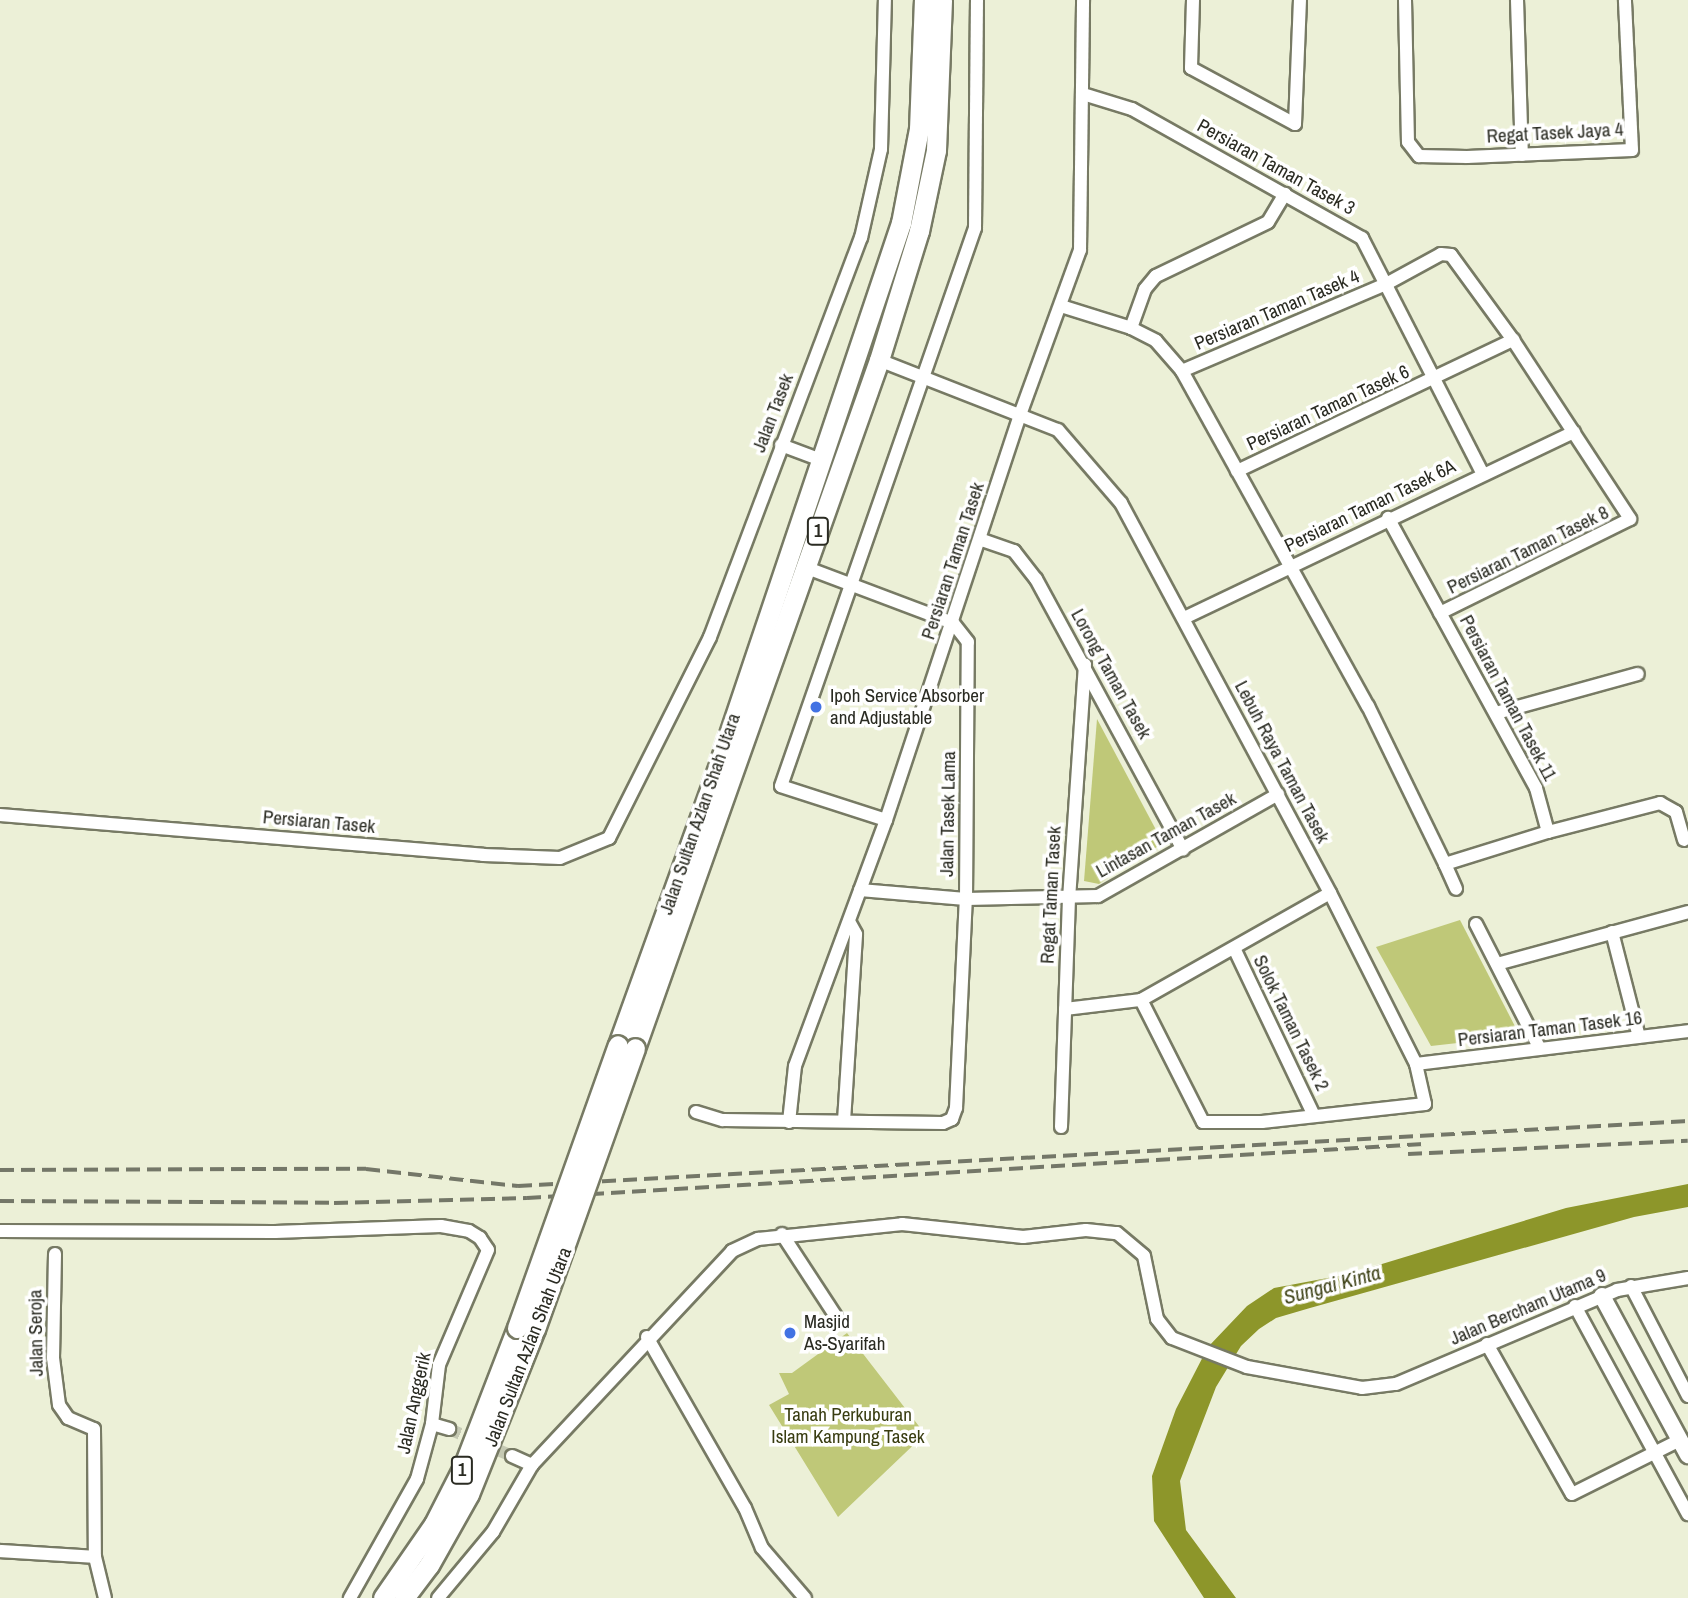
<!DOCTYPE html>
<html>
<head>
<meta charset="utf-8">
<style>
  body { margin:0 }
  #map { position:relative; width:1688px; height:1598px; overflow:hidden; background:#ecf0d7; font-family:"Archivo Narrow",sans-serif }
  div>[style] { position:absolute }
  .green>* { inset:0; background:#bfc878 }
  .water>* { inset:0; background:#8d962a }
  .street-tunnel>* { height:12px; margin-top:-6px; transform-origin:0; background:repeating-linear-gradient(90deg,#c5c9b3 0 12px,transparent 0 18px) }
  .roads { filter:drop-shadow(2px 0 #777a64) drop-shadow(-2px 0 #777a64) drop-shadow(0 2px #777a64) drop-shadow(0 -2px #777a64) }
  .street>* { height:12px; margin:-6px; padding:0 6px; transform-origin:6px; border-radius:6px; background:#fff }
  .secondary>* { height:16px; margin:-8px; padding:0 8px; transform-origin:8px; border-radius:8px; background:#fff }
  .primary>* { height:19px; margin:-9.5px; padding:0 9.5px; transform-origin:9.5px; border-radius:9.5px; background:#fff }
  .rail>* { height:3.5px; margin-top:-1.75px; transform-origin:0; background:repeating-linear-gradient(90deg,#747768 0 14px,transparent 0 21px) }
  .bridges { filter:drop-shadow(2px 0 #777a64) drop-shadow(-2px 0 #777a64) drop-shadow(0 2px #777a64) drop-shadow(0 -2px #777a64) }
  .primary-bridge>* { height:19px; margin:-9.5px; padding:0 9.5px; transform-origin:9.5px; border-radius:9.5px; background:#fff }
  .dots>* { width:19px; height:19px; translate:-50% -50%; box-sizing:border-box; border:4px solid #fff; border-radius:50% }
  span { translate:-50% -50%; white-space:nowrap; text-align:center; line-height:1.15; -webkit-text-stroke:7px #fff; paint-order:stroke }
  .shield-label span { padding:2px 5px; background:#fff; border:2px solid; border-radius:5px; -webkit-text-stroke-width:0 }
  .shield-label { font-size:18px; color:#2a2b22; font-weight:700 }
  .street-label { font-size:19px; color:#2a2b22 }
  .poi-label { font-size:19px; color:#2a2b22 }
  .left { translate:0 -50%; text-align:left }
  .park-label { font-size:19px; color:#393d11 }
  .water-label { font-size:21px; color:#3f4318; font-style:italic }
</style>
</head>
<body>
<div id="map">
  <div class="green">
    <i style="clip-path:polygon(1097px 719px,1163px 843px,1099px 884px,1084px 881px)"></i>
    <i style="clip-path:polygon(1460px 920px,1520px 1036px,1431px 1046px,1376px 947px)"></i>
    <i style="clip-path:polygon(847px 1333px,925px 1434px,838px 1517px,769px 1405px,789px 1394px,779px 1373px,792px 1373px)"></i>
  </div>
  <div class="water">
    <i style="clip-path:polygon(1688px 1184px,1688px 1207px,1634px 1217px,1310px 1308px,1276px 1318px,1259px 1329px,1241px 1346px,1216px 1387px,1180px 1481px,1186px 1530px,1236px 1598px,1204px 1598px,1154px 1521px,1152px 1476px,1176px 1409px,1208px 1347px,1247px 1306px,1274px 1288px,1349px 1274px,1566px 1208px)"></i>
  </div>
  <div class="street-tunnel">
    <i style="left:449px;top:1429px;width:69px;rotate:23.2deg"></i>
  </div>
  <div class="roads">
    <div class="street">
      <i style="left:1193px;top:0;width:68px;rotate:91.7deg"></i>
      <i style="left:1191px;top:68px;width:118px;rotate:28.3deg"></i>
      <i style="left:1295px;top:124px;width:124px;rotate:-87.7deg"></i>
      <i style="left:1405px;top:0;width:142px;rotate:88.8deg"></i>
      <i style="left:1408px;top:142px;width:18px;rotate:52deg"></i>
      <i style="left:1419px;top:156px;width:48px;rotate:1.2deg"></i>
      <i style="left:1467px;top:157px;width:165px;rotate:-2.4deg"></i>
      <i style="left:1632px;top:150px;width:150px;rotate:-92.7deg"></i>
      <i style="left:1517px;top:0;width:155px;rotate:88.2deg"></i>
      <i style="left:1083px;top:94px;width:51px;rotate:17deg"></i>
      <i style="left:1132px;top:109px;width:264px;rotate:29.3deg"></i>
      <i style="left:1362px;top:238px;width:264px;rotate:62.9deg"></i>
      <i style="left:1061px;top:306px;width:73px;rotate:17.4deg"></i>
      <i style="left:1131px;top:328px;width:28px;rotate:27deg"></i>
      <i style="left:1156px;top:341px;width:40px;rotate:49deg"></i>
      <i style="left:1182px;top:371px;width:383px;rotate:61deg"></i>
      <i style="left:1368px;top:706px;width:176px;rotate:64deg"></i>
      <i style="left:1445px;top:864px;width:108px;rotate:-17.3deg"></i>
      <i style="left:1548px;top:832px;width:46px;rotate:-105.3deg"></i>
      <i style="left:1536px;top:788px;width:308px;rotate:-118.7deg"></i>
      <i style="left:1131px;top:328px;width:41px;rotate:-70.3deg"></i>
      <i style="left:1145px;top:289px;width:17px;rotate:-50deg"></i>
      <i style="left:1156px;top:276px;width:124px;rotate:-25.7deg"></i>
      <i style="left:1268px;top:222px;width:33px;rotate:-59deg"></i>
      <i style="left:879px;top:360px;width:192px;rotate:21.4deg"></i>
      <i style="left:1058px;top:430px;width:96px;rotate:49.2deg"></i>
      <i style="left:1121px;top:503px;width:442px;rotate:61.8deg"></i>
      <i style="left:1330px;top:893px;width:191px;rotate:63.3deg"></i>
      <i style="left:1416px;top:1064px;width:41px;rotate:77.3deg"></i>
      <i style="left:1425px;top:1104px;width:164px;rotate:173.7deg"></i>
      <i style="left:1262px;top:1122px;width:59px;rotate:180deg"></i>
      <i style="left:1203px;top:1122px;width:137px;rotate:-116.9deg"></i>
      <i style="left:1182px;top:371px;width:224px;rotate:-23.1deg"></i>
      <i style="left:1388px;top:283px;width:60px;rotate:-28.7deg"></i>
      <i style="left:1441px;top:254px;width:10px;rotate:6deg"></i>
      <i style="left:1451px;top:255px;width:105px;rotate:53.9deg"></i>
      <i style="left:1513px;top:340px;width:214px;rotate:56.8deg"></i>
      <i style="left:1630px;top:519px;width:212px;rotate:153.7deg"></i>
      <i style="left:781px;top:445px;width:43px;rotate:20.6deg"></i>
      <i style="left:1237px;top:471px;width:306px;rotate:-25.4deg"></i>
      <i style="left:982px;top:540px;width:34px;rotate:19deg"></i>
      <i style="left:1014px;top:551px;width:36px;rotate:52deg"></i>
      <i style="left:1036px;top:579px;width:308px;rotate:61.5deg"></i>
      <i style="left:1184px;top:618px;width:432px;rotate:-25.5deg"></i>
      <i style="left:1496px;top:713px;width:147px;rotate:-15.4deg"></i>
      <i style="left:0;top:815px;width:485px;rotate:4.7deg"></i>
      <i style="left:483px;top:855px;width:77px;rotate:2.2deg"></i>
      <i style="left:560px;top:858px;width:53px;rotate:-22.2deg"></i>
      <i style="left:609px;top:838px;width:225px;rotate:-63.3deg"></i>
      <i style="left:710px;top:637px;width:427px;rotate:-69.3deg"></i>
      <i style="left:861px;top:238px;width:91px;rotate:-77.3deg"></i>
      <i style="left:881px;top:149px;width:149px;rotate:-88.5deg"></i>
      <i style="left:886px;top:820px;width:110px;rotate:-162.1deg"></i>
      <i style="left:781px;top:786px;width:591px;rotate:-70.83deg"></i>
      <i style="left:975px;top:228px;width:228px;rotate:-89.5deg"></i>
      <i style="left:1548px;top:832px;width:116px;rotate:-14.5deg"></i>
      <i style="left:1660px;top:803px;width:18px;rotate:29deg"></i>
      <i style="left:1676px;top:812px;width:29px;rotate:74deg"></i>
      <i style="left:1445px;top:864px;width:27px;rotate:66deg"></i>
      <i style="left:860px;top:890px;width:106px;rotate:4.9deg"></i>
      <i style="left:966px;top:899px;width:132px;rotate:-1.3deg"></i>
      <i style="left:1098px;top:896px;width:207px;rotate:-29.5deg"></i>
      <i style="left:1476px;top:924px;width:140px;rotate:62.9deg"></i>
      <i style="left:1612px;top:932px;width:108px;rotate:75.6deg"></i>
      <i style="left:1234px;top:948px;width:186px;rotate:64.5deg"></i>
      <i style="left:1497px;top:964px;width:198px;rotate:-15.2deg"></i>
      <i style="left:1065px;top:1009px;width:77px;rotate:-6.8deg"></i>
      <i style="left:1141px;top:1000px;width:217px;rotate:-29.5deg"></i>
      <i style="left:1416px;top:1064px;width:274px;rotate:-6.9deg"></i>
      <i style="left:696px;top:1112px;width:28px;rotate:17deg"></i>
      <i style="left:723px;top:1120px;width:220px;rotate:0.8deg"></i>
      <i style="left:943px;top:1123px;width:10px;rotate:-24deg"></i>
      <i style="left:952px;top:1119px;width:12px;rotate:-70deg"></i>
      <i style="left:956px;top:1108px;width:209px;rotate:-87.3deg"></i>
      <i style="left:966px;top:899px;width:257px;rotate:-89.6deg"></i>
      <i style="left:968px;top:642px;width:24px;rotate:-128deg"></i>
      <i style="left:953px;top:623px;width:158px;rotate:-159.3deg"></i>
      <i style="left:844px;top:1121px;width:187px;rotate:-86.3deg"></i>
      <i style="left:856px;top:934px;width:13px;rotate:-119deg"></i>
      <i style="left:789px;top:1122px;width:56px;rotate:-83.9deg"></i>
      <i style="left:795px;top:1066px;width:262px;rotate:-69.7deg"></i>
      <i style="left:886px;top:820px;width:430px;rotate:-71.7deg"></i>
      <i style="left:1021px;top:412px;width:172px;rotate:-70deg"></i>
      <i style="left:1080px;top:250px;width:250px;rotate:-89.3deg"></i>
      <i style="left:1061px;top:1127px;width:228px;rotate:-88deg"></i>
      <i style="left:1069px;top:899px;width:235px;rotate:-86.1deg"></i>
      <i style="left:0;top:1231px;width:275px;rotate:0.2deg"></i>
      <i style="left:275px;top:1232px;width:166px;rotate:-2.1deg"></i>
      <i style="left:441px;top:1226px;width:28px;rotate:10deg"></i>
      <i style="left:469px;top:1231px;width:13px;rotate:32deg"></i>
      <i style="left:480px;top:1238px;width:14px;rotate:56deg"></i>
      <i style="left:488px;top:1250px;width:125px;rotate:113.1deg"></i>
      <i style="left:439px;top:1365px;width:59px;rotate:96.8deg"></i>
      <i style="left:432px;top:1424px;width:57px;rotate:105.3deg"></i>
      <i style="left:417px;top:1479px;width:137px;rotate:119.4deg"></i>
      <i style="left:782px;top:1234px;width:100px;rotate:56.8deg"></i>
      <i style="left:55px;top:1254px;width:104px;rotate:91.1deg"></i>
      <i style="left:53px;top:1358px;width:47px;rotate:82.7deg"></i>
      <i style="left:59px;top:1405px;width:16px;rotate:55deg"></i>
      <i style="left:68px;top:1418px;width:28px;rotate:23deg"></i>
      <i style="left:94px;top:1429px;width:128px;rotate:89.6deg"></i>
      <i style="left:95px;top:1557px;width:42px;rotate:76.3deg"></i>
      <i style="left:1631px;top:1286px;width:124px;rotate:62.6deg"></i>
      <i style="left:1575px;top:1306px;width:237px;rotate:61.5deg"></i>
      <i style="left:647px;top:1337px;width:197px;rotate:60.2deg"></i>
      <i style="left:745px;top:1508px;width:43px;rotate:67deg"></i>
      <i style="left:762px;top:1548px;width:66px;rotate:49.3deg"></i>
      <i style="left:1487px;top:1344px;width:172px;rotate:60.5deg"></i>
      <i style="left:1572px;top:1494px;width:121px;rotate:-26.6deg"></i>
      <i style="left:432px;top:1424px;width:18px;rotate:16deg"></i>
      <i style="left:512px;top:1456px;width:22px;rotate:24deg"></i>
      <i style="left:0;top:1551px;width:95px;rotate:3.6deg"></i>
      <i style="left:438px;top:1598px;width:86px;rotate:-50.2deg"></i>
      <i style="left:493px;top:1532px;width:78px;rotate:-59.8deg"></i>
      <i style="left:532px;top:1465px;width:293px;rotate:-46.9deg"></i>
      <i style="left:732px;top:1251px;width:29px;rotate:-25deg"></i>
      <i style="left:758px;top:1239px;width:145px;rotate:-5.9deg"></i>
      <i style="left:902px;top:1224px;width:122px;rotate:6.1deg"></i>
      <i style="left:1023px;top:1237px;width:63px;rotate:-6.3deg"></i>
      <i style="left:1086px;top:1230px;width:31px;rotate:6deg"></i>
      <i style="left:1117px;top:1233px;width:35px;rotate:40deg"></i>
      <i style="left:1144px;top:1256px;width:64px;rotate:78.3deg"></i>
      <i style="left:1157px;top:1319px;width:24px;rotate:52deg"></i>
      <i style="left:1172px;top:1338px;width:80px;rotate:21.1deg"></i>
      <i style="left:1247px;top:1367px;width:117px;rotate:10.3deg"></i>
      <i style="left:1362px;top:1388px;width:34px;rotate:-7deg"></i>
      <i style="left:1396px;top:1384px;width:240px;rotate:-23deg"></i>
      <i style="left:1617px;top:1290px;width:72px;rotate:-9.6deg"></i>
    </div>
    <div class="secondary">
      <i style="left:1602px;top:1296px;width:181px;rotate:61.6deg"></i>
    </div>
    <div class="primary">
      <i style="left:618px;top:1045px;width:302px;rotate:-70.2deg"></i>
      <i style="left:720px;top:761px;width:568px;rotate:-71.41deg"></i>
      <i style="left:901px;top:223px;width:96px;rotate:-79.2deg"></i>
      <i style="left:919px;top:129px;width:129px;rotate:-87.8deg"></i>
      <i style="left:635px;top:1048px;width:730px;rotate:-70.47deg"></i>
      <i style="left:879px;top:360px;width:135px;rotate:-72.8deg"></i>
      <i style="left:919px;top:231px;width:83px;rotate:-78.1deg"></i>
      <i style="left:936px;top:150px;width:150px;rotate:-87.7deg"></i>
      <i style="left:383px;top:1598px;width:90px;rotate:-55.4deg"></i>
      <i style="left:434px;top:1524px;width:66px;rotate:-63deg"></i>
      <i style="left:464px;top:1465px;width:147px;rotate:-68.9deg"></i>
      <i style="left:404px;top:1598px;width:41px;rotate:-52.9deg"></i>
      <i style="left:429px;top:1565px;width:81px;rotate:-60.6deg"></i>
      <i style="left:469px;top:1494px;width:178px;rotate:-68.2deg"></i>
    </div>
  </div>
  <div class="rail">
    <i style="left:1408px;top:1154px;width:280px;rotate:-2.7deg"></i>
    <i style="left:0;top:1170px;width:366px;rotate:-0.2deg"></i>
    <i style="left:366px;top:1169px;width:153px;rotate:6.4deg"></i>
    <i style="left:518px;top:1186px;width:1172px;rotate:-3.18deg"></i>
    <i style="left:0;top:1201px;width:334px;rotate:0.3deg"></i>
    <i style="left:334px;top:1203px;width:193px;rotate:-1.5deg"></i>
    <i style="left:527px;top:1198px;width:898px;rotate:-3.45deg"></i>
  </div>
  <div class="bridges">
    <div class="primary-bridge">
      <i style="left:517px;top:1328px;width:300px;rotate:-70.4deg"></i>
      <i style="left:535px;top:1329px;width:298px;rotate:-70.4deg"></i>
    </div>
  </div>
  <div class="dots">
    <i style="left:816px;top:707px;background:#4272e3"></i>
    <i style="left:790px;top:1333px;background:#4272e3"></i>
  </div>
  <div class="shield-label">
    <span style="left:818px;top:531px">1</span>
    <span style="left:462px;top:1470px">1</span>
  </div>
  <div class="street-label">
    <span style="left:1555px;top:133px;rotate:-3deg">Regat Tasek Jaya 4</span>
    <span style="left:1276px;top:167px;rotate:29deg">Persiaran Taman Tasek 3</span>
    <span style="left:1277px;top:310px;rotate:-23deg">Persiaran Taman Tasek 4</span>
    <span style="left:1328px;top:408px;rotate:-25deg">Persiaran Taman Tasek 6</span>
    <span style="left:773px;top:413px;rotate:-69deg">Jalan Tasek</span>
    <span style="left:1370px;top:506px;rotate:-26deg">Persiaran Taman Tasek 6A</span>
    <span style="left:1528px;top:550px;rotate:-26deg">Persiaran Taman Tasek 8</span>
    <span style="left:953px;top:561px;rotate:-72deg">Persiaran Taman Tasek</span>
    <span style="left:1111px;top:674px;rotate:61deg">Lorong Taman Tasek</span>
    <span style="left:1508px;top:698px;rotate:62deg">Persiaran Taman Tasek 11</span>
    <span style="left:1282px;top:762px;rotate:62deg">Lebuh Raya Taman Tasek</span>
    <span style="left:700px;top:814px;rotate:-71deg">Jalan Sultan Azlan Shah Utara</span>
    <span style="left:948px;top:814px;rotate:-89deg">Jalan Tasek Lama</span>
    <span style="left:319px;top:822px;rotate:5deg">Persiaran Tasek</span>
    <span style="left:1166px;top:835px;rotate:-29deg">Lintasan Taman Tasek</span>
    <span style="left:1051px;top:895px;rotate:-87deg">Regat Taman Tasek</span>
    <span style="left:1291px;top:1023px;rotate:64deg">Solok Taman Tasek 2</span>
    <span style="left:1550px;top:1029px;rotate:-7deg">Persiaran Taman Tasek 16</span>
    <span style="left:1528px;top:1307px;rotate:-23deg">Jalan Bercham Utama 9</span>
    <span style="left:36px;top:1333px;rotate:-91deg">Jalan Seroja</span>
    <span style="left:528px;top:1347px;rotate:-69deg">Jalan Sultan Azlan Shah Utara</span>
    <span style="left:414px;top:1403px;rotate:-78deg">Jalan Anggerik</span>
  </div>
  <div class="poi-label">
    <span class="left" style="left:830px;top:707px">Ipoh Service Absorber<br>and Adjustable</span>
    <span class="left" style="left:804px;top:1333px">Masjid<br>As-Syarifah</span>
  </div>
  <div class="park-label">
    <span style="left:848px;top:1426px">Tanah Perkuburan<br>Islam Kampung Tasek</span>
  </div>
  <div class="water-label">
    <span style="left:1332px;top:1285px;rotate:-15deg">Sungai Kinta</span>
  </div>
</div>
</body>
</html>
